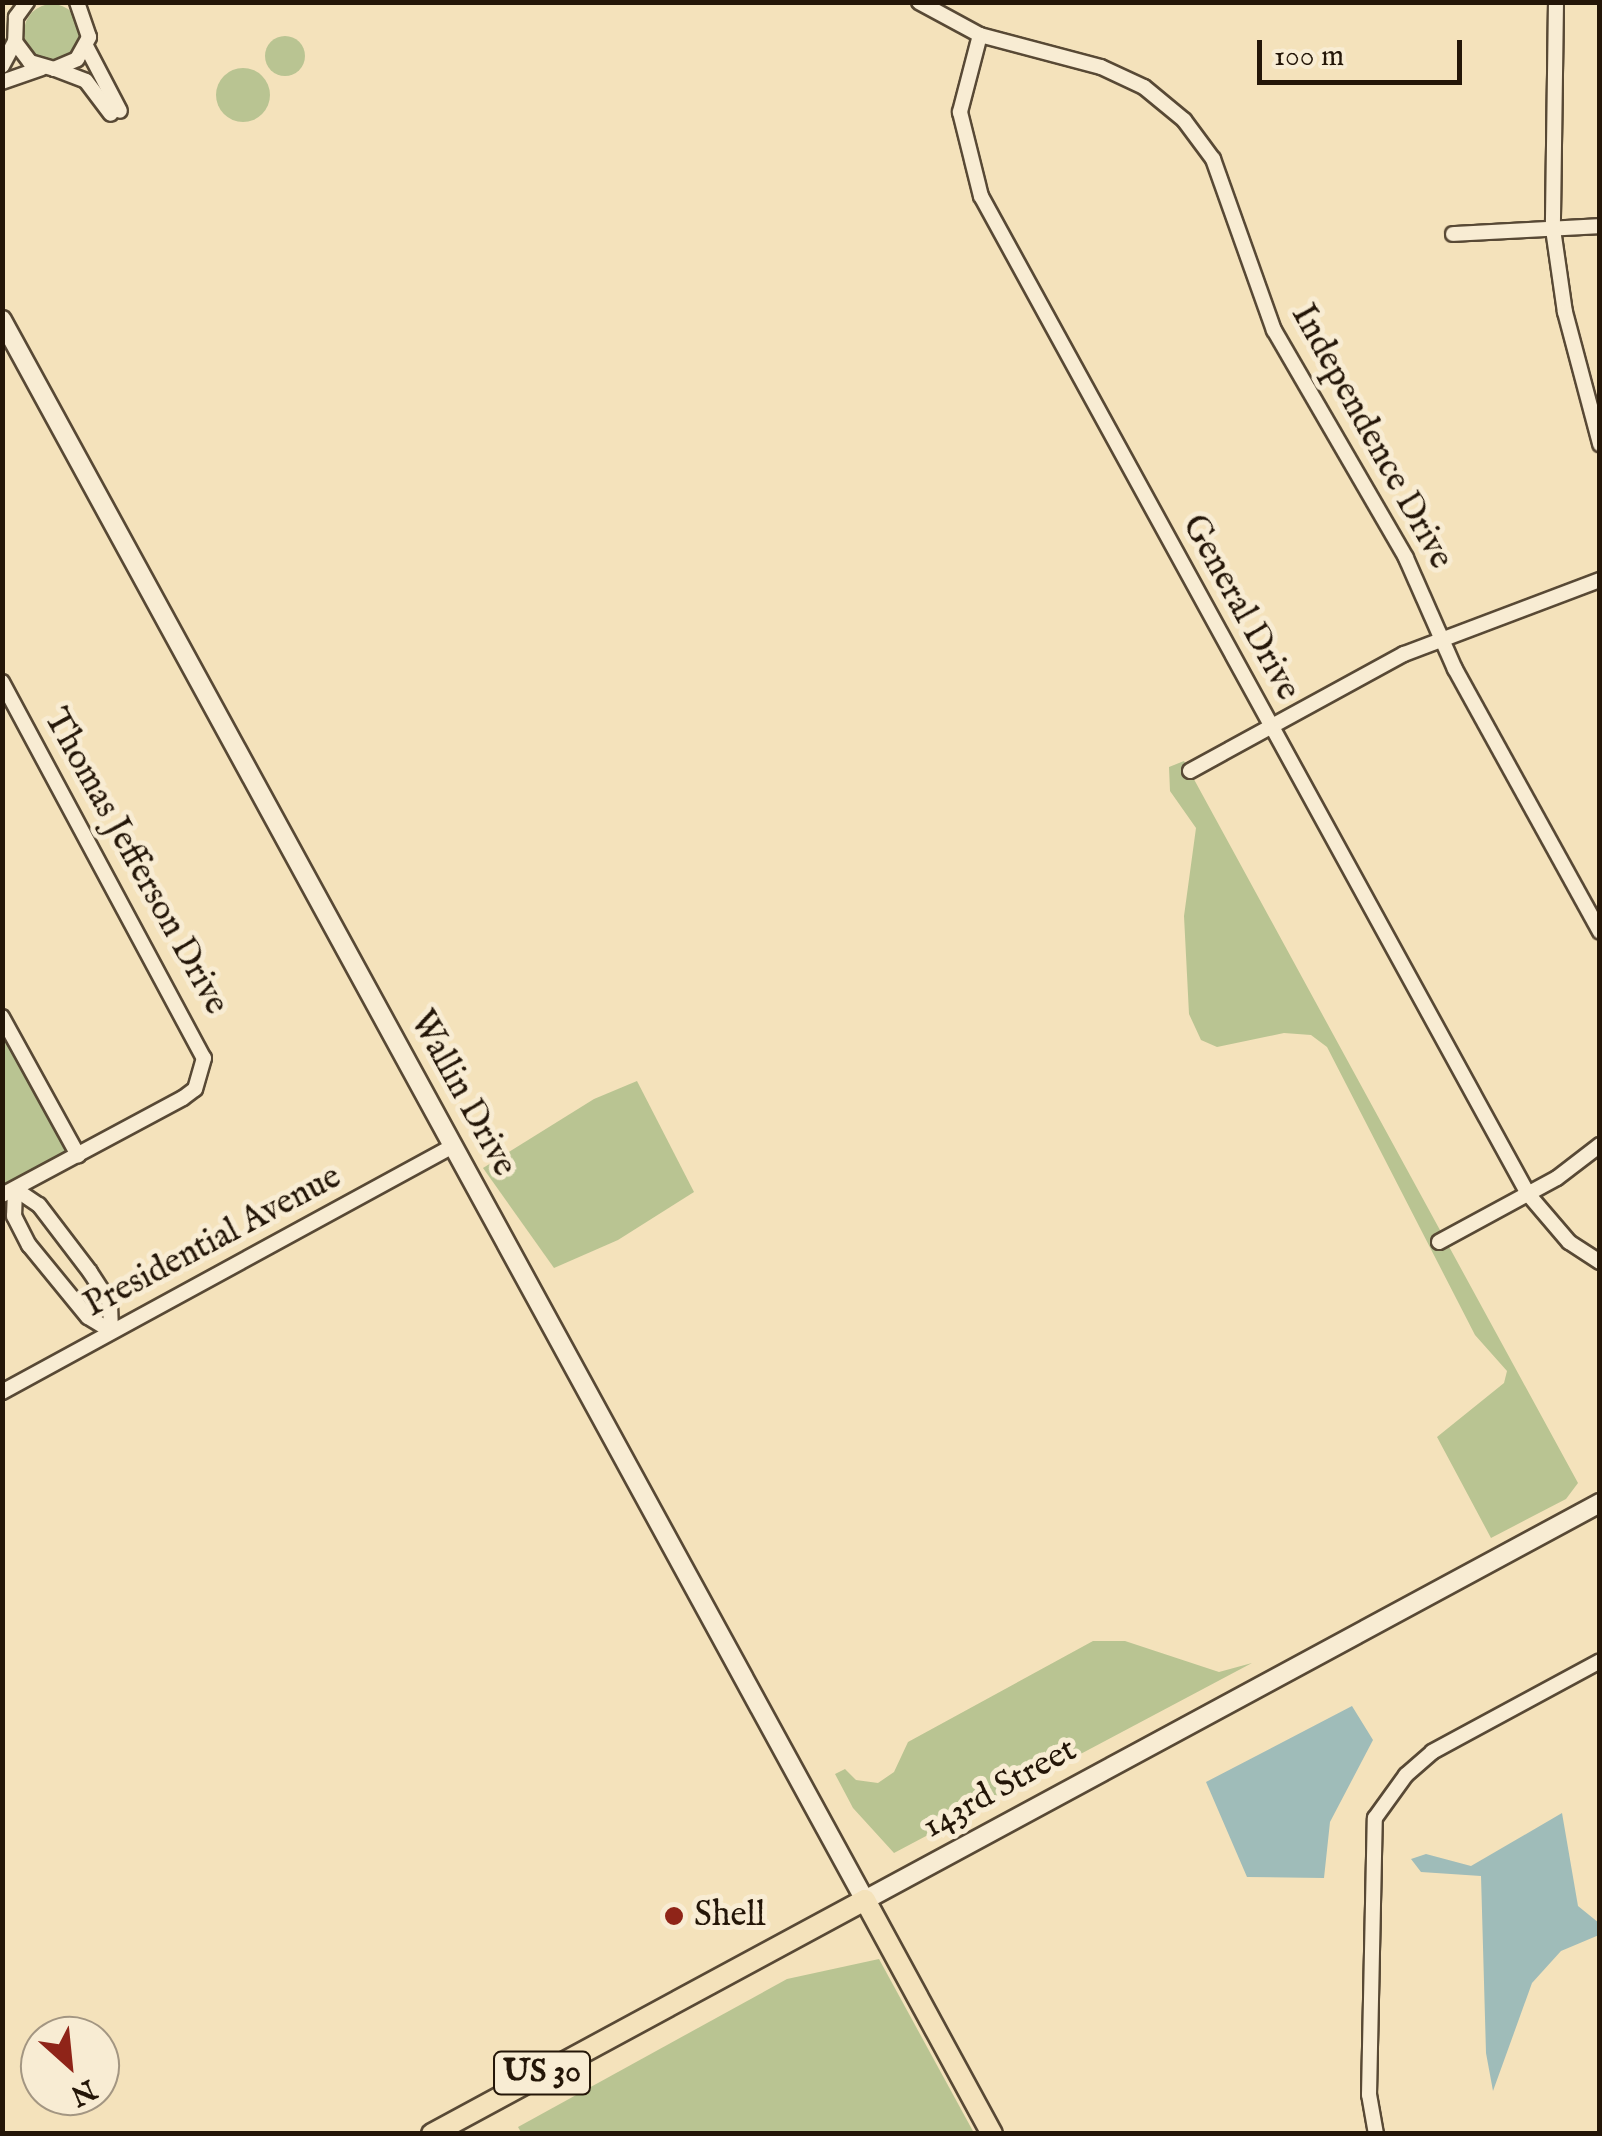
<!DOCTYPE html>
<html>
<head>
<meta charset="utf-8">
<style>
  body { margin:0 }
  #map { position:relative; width:1602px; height:2136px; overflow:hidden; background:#f4e2bb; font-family:"IM FELL English",serif }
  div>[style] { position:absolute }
  .green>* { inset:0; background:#b9c492 }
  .round { border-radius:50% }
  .water>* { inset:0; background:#9fbcb9 }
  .roads { filter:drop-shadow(2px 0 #584935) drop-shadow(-2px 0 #584935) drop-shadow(0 2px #584935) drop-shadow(0 -2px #584935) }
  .street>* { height:14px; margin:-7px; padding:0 7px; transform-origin:7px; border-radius:7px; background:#f8ecd3 }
  .secondary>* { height:18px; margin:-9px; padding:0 9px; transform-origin:9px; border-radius:9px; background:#f8ecd3 }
  .primary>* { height:20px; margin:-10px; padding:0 10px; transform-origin:10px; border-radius:10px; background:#f4e2bb }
  .dots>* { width:28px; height:28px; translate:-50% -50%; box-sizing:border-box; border:5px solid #f8ecd3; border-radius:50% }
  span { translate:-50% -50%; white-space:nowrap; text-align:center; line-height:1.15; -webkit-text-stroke:10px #f8ecd3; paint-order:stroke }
  .shield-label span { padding:2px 8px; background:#f8ecd3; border:2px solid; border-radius:8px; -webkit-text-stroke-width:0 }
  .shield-label { font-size:32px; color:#241608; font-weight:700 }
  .street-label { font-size:35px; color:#241608 }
  .poi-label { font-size:35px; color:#241608 }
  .left { translate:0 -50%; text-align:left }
  .frame { position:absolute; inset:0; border:5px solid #241608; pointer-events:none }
  .north { position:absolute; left:20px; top:2016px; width:100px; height:100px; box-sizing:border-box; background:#f8ecd3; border:2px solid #a39682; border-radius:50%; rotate:153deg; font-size:28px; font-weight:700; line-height:40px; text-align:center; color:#241608 }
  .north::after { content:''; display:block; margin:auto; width:35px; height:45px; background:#8f2418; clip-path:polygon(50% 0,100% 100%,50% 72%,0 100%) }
  .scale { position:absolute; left:1257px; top:40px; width:205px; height:45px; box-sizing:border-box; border:5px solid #241608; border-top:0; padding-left:12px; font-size:30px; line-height:35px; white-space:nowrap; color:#241608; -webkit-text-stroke:8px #f8ecd3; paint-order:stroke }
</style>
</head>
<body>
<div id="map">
  <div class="green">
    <i class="round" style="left:24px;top:4px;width:56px;height:56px"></i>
    <i class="round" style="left:265px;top:36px;width:40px;height:40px"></i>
    <i class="round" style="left:216px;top:68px;width:54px;height:54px"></i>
    <i style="clip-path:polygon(1184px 761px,1578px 1483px,1566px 1499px,1491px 1538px,1437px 1437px,1504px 1383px,1507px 1371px,1475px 1335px,1327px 1047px,1311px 1035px,1284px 1033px,1217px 1047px,1201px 1040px,1189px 1014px,1184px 916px,1196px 828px,1170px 791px,1169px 767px)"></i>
    <i style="clip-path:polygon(2px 1031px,70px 1154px,2px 1190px)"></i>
    <i style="clip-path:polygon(637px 1081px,694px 1192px,618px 1240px,554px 1268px,483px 1168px,594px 1099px)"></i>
    <i style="clip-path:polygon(1093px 1641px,1125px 1641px,1219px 1672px,1252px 1663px,894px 1853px,853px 1808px,835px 1774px,845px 1769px,856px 1780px,878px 1783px,894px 1772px,908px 1742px)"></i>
    <i style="clip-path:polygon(879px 1959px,974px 2133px,522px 2134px,518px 2127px,787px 1979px)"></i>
  </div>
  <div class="water">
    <i style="clip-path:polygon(1352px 1706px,1373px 1740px,1330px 1822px,1324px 1878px,1247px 1877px,1206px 1782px)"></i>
    <i style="clip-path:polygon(1562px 1813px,1578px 1906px,1599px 1923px,1599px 1935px,1561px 1951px,1532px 1983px,1493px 2091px,1486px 2053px,1481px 1876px,1421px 1872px,1411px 1859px,1426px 1854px,1471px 1866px)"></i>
  </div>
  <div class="roads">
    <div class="street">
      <i style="left:27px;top:2px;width:19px;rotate:126deg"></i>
      <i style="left:16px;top:17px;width:25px;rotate:92deg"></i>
      <i style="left:15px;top:42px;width:25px;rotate:53deg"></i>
      <i style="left:30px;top:62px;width:25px;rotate:16deg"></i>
      <i style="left:54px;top:69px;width:25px;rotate:-23deg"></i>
      <i style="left:77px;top:59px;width:25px;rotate:-61deg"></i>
      <i style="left:89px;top:37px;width:37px;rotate:-109deg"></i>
      <i style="left:919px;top:2px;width:69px;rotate:28.4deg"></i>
      <i style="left:980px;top:35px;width:125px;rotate:14.8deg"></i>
      <i style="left:1101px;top:67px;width:47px;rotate:24.9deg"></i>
      <i style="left:1144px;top:87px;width:52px;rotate:39.5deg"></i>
      <i style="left:1184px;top:120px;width:49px;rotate:53.4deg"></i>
      <i style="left:1213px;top:159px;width:182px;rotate:70.4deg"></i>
      <i style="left:1274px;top:330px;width:263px;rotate:59.9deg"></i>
      <i style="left:1406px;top:558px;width:121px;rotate:66.2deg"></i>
      <i style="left:1455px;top:669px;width:300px;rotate:61.1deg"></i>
      <i style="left:1556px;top:2px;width:227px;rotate:90.8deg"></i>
      <i style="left:1553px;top:229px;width:84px;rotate:81.8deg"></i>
      <i style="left:1565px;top:312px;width:137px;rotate:75.1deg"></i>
      <i style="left:980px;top:35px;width:80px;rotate:104.6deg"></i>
      <i style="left:960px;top:112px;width:87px;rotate:76deg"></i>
      <i style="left:981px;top:196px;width:1138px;rotate:61.27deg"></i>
      <i style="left:1528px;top:1194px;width:63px;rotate:49.5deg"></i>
      <i style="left:1569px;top:1242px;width:37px;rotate:33deg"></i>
      <i style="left:86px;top:46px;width:73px;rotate:62.4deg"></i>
      <i style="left:2px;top:66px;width:27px;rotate:-62deg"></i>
      <i style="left:55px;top:69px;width:33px;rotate:21deg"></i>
      <i style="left:86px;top:81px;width:41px;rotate:52.9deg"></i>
      <i style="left:2px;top:82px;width:42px;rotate:-19.3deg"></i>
      <i style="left:1453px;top:234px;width:147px;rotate:-3.1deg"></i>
      <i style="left:2px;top:682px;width:427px;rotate:61.8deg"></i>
      <i style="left:204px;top:1058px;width:32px;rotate:106deg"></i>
      <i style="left:195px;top:1089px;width:15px;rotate:143deg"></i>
      <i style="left:183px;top:1098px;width:205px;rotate:151.8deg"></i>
      <i style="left:1190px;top:771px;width:244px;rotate:-28.7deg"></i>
      <i style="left:1404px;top:654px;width:210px;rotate:-20.7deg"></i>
      <i style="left:2px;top:1017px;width:158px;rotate:61.2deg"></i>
      <i style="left:15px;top:1189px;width:27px;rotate:92deg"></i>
      <i style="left:14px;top:1216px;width:33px;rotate:63deg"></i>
      <i style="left:29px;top:1245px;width:93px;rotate:50.7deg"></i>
      <i style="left:88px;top:1317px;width:27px;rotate:31deg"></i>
      <i style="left:15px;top:1189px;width:29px;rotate:34deg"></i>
      <i style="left:39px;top:1205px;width:84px;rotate:52.7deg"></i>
      <i style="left:90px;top:1272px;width:37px;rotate:57deg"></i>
      <i style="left:110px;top:1303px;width:28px;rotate:88deg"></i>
      <i style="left:1439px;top:1242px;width:134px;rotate:-28.5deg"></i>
      <i style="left:1557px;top:1178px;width:54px;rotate:-37.5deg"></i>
      <i style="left:2px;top:1392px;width:514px;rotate:-28.61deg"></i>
      <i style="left:1376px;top:2134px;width:40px;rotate:-100deg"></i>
      <i style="left:1369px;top:2095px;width:277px;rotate:-88.8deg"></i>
      <i style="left:1375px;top:1818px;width:53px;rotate:-54.2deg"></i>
      <i style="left:1406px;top:1775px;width:35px;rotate:-41deg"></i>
      <i style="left:1432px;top:1752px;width:191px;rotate:-28.4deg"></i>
    </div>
    <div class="secondary">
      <i style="left:2px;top:320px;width:1800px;rotate:61.36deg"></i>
      <i style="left:865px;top:1900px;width:835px;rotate:-28.38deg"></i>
    </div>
    <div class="primary">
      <i style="left:432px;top:2134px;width:492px;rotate:-28.4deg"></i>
      <i style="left:865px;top:1900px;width:266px;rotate:61.5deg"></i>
    </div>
  </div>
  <div class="dots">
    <i style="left:674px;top:1916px;background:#8f2418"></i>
  </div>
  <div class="shield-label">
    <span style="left:542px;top:2073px">US 30</span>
  </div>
  <div class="street-label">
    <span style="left:1371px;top:437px;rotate:61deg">Independence Drive</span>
    <span style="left:1240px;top:608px;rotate:61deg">General Drive</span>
    <span style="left:135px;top:862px;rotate:61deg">Thomas Jefferson Drive</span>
    <span style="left:462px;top:1094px;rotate:61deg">Wallin Drive</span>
    <span style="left:213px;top:1242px;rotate:-28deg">Presidential Avenue</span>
    <span style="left:1000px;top:1789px;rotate:-29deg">143rd Street</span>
  </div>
  <div class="poi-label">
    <span class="left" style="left:694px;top:1916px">Shell</span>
  </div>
  <div class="frame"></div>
  <div class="north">N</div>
  <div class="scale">100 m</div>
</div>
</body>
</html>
